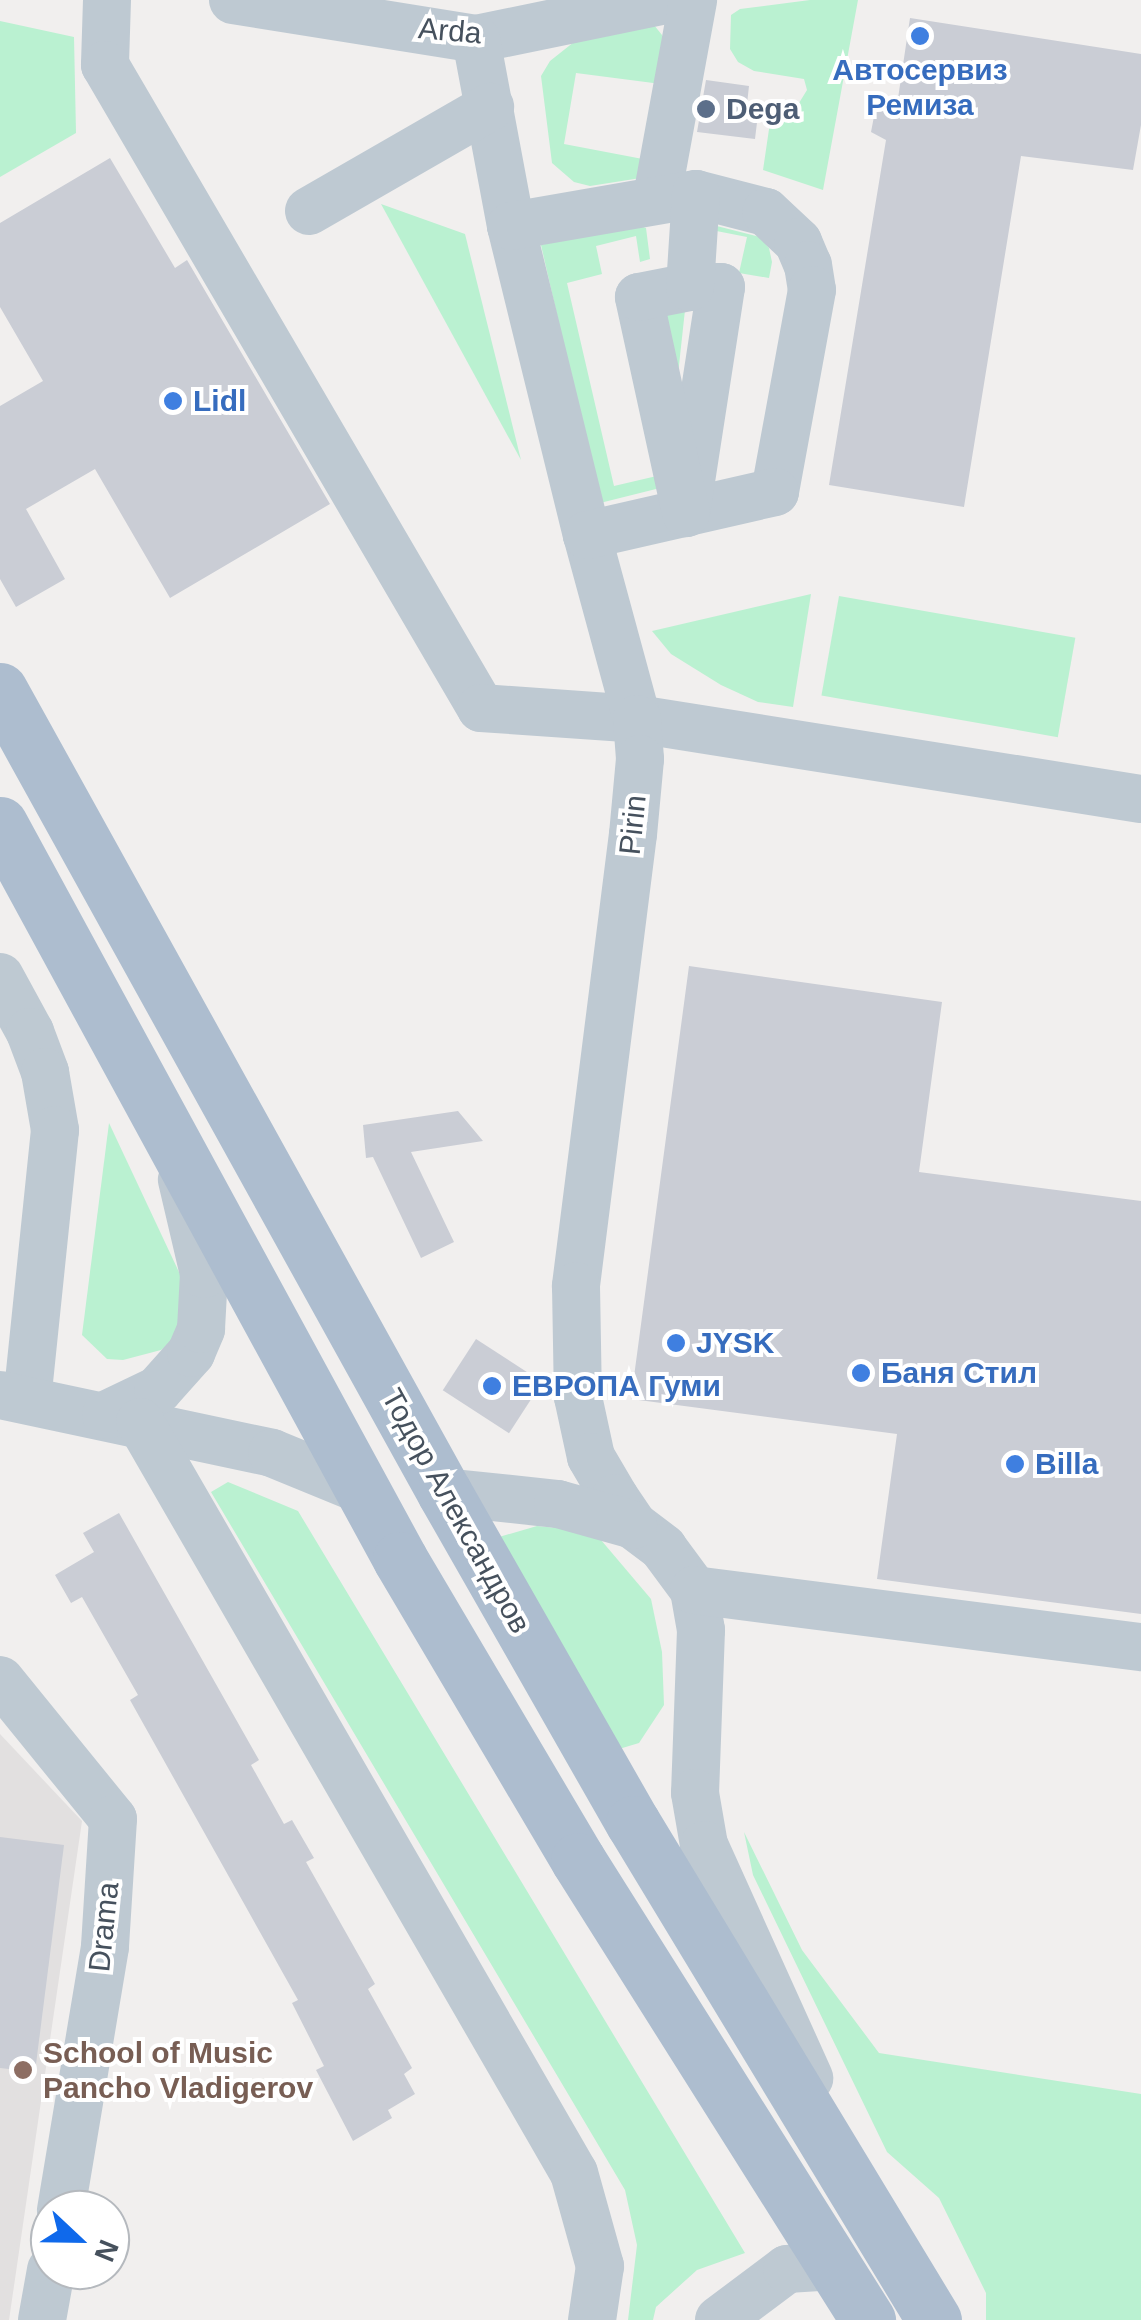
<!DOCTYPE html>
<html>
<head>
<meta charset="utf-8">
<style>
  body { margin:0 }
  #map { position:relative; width:1141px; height:2320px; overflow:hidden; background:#f1efee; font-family:Helvetica,sans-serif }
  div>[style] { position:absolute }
  .education>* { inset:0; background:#e2e0e0 }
  .green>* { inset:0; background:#baf1d1; transform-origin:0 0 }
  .building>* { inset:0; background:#cacdd5; transform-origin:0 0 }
  .minor>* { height:48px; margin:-24px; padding:0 24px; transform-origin:24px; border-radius:24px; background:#bec9d2 }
  .major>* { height:55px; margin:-27.5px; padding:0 27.5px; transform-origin:27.5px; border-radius:27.5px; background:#adbdcf }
  .dots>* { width:28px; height:28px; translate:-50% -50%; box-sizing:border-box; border:5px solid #fff; border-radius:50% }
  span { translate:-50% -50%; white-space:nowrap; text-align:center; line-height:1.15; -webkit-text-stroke:8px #fff; paint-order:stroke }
  .street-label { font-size:30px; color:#46515d }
  .shop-label { font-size:30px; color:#366cbe; font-weight:700 }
  .left { translate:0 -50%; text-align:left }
  .service-label { font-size:30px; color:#4e5e75; font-weight:700 }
  .education-label { font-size:30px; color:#785e54; font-weight:700 }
  .north { position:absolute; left:30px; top:2190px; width:100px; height:100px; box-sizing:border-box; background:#fff; border:2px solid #b5b9be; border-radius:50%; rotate:112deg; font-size:28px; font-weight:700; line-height:40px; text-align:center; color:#46515d }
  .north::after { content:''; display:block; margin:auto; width:35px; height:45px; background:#0f69eb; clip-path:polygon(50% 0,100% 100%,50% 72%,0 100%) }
</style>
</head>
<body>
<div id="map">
  <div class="education">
    <i style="clip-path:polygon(0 1734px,82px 1821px,9px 2320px,0 2320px)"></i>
  </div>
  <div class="green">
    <i style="clip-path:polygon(810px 0,858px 0,823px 190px,763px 170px,773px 102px,799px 103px,807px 90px,804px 79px,754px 71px,738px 62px,730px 49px,731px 15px,740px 9px)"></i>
    <i style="clip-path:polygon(0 21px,74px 37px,76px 133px,0 177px)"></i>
    <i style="clip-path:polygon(654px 25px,662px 35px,661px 84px,576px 73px,564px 144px,648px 160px,647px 177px,590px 186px,574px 182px,552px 163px,541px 76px,550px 61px,579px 38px)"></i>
    <i style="clip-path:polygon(381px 204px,465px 234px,521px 460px)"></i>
    <i style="clip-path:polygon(697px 221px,760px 237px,769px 248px,772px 262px,769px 278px,739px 273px,747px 237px,691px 226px)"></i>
    <i style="clip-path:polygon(632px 223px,646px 228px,650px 259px,640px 262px,636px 236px,596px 246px,602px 274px,567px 283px,614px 486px,661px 475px,664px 487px,600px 503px,541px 245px)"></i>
    <i style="clip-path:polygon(685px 310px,675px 402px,655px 314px)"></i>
    <i style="clip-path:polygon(811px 594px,793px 707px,758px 702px,721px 685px,671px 654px,652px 631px)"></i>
    <i style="left:839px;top:596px;width:240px;height:101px;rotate:10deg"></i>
    <i style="clip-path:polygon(109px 1123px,186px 1287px,190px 1314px,173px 1341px,161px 1350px,123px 1360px,107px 1359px,82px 1335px)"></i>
    <i style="clip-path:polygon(228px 1482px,298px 1511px,745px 2253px,697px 2270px,656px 2307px,653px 2320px,628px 2320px,637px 2245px,625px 2190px,211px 1492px)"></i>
    <i style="clip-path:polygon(537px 1526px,567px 1529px,601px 1540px,651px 1599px,662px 1652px,664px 1705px,639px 1743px,619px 1749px,499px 1537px)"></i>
    <i style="clip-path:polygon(744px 1832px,802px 1950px,879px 2053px,1141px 2094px,1141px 2320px,986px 2320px,986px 2293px,939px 2198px,887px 2152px,753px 1875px)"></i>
  </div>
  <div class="building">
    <i style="clip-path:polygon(910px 18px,1141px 54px,1141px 125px,1133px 170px,1021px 156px,964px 507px,829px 485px,886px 140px,871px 132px,876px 106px,897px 105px)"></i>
    <i style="clip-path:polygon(706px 80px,749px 86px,747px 104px,759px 106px,755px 139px,697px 132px)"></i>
    <i style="clip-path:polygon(110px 158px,175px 268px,187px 260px,330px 504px,170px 598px,95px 469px,26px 509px,65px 579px,16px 607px,0 579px,0 406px,43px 381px,0 307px,0 223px)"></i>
    <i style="clip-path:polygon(689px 966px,942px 1002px,919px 1172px,1141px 1201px,1141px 1614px,877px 1579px,897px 1434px,631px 1399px)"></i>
    <i style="clip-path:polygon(458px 1111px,483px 1141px,411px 1152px,454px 1242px,421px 1258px,373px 1157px,366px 1158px,363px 1125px)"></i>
    <i style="left:476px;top:1339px;width:79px;height:61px;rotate:33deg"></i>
    <i style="clip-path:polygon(119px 1513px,259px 1760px,251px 1765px,284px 1824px,292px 1820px,314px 1858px,306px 1862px,375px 1984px,368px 1989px,412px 2068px,404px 2074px,415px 2094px,388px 2110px,392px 2118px,353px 2141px,316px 2070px,324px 2066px,292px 2003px,298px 2000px,130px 1700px,138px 1695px,82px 1597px,71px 1603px,55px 1575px,94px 1552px,83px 1533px)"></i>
    <i style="clip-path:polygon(0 1837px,64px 1845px,35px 2072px,0 2068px)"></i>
  </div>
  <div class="minor">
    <i style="left:107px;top:0;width:65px;rotate:91.8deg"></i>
    <i style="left:105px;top:65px;width:745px;rotate:59.68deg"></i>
    <i style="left:481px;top:708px;width:156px;rotate:4deg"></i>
    <i style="left:637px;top:719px;width:510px;rotate:9.02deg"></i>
    <i style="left:233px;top:0;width:246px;rotate:9.1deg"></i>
    <i style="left:476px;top:39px;width:194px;rotate:-11.6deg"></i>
    <i style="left:476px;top:39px;width:190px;rotate:79.4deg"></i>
    <i style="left:511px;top:226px;width:318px;rotate:76.2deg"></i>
    <i style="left:587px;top:535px;width:191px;rotate:74.8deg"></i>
    <i style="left:637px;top:719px;width:40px;rotate:85.7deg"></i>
    <i style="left:640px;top:759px;width:75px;rotate:95.3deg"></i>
    <i style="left:633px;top:834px;width:456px;rotate:97.2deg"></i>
    <i style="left:576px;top:1286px;width:111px;rotate:89deg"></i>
    <i style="left:578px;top:1397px;width:61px;rotate:77.8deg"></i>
    <i style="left:591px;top:1457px;width:48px;rotate:59.7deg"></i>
    <i style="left:615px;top:1498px;width:32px;rotate:56deg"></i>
    <i style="left:633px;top:1525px;width:38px;rotate:37deg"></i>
    <i style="left:663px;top:1548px;width:52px;rotate:53.6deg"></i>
    <i style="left:694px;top:1590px;width:41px;rotate:80.1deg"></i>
    <i style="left:701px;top:1630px;width:163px;rotate:92.1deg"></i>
    <i style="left:695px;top:1793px;width:53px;rotate:80.2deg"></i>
    <i style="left:704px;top:1845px;width:256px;rotate:65.7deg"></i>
    <i style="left:657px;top:197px;width:200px;rotate:-79.6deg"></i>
    <i style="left:309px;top:211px;width:209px;rotate:-29.9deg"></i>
    <i style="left:511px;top:226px;width:188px;rotate:-9.8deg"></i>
    <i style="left:696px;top:194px;width:72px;rotate:14.4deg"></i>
    <i style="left:766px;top:212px;width:44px;rotate:43.2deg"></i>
    <i style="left:798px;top:242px;width:25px;rotate:67deg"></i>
    <i style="left:808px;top:265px;width:25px;rotate:81deg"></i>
    <i style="left:812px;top:290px;width:205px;rotate:100.4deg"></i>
    <i style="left:775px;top:492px;width:193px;rotate:167.1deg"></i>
    <i style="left:690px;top:287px;width:31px"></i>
    <i style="left:721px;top:287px;width:229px;rotate:98.8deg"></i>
    <i style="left:686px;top:513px;width:221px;rotate:-102.3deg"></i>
    <i style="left:639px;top:297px;width:52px;rotate:-11.1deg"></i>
    <i style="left:690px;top:287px;width:93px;rotate:-86.3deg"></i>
    <i style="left:0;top:977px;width:63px;rotate:61.4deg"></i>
    <i style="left:30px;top:1032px;width:43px;rotate:69.4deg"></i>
    <i style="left:45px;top:1072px;width:59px;rotate:80.2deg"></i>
    <i style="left:55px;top:1130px;width:270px;rotate:95.9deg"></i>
    <i style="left:0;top:1395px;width:278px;rotate:12deg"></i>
    <i style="left:272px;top:1453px;width:97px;rotate:22.3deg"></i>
    <i style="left:106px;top:1415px;width:58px;rotate:-25.7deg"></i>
    <i style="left:158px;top:1390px;width:50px;rotate:-48.3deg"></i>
    <i style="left:191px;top:1353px;width:26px;rotate:-67deg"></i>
    <i style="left:201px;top:1329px;width:55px;rotate:-86.9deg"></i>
    <i style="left:204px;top:1274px;width:97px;rotate:-103.2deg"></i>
    <i style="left:140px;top:1422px;width:867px;rotate:59.98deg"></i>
    <i style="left:574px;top:2173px;width:97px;rotate:74.4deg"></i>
    <i style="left:600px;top:2266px;width:55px;rotate:98.4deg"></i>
    <i style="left:444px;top:1492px;width:115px;rotate:6deg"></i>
    <i style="left:558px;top:1504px;width:78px;rotate:15.6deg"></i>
    <i style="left:694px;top:1590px;width:451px;rotate:7.3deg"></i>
    <i style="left:0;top:1680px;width:179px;rotate:50.9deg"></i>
    <i style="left:113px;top:1819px;width:128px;rotate:93.6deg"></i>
    <i style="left:105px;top:1947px;width:267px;rotate:99.5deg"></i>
    <i style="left:42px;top:2320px;width:51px;rotate:-79.8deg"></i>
    <i style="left:719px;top:2320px;width:85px;rotate:-36.9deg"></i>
    <i style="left:787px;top:2269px;width:48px;rotate:-3.6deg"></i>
  </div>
  <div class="major">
    <i style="left:0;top:690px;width:917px;rotate:61.03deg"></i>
    <i style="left:444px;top:1492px;width:381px;rotate:60.3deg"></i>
    <i style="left:633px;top:1823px;width:581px;rotate:58.8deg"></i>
    <i style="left:0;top:824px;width:837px;rotate:61.44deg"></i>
    <i style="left:400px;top:1559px;width:350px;rotate:59.4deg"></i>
    <i style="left:578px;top:1860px;width:544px;rotate:57.77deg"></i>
  </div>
  <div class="dots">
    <i style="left:920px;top:36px;background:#3f7fe0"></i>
    <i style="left:706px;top:109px;background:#5c6f8a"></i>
    <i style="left:173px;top:401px;background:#3f7fe0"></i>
    <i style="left:676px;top:1343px;background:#3f7fe0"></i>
    <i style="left:861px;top:1373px;background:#3f7fe0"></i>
    <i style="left:492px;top:1386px;background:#3f7fe0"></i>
    <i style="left:1015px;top:1464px;background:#3f7fe0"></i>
    <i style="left:23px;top:2070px;background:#8d6e63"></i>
  </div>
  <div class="street-label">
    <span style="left:450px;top:31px;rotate:5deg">Arda</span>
    <span style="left:633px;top:825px;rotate:-84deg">Pirin</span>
    <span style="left:456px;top:1511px;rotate:61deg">Тодор Александров</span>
    <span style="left:104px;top:1927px;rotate:-84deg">Drama</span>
  </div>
  <div class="shop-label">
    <span style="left:920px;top:87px">Автосервиз<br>Ремиза</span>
    <span class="left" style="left:193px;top:401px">Lidl</span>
    <span class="left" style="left:696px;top:1343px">JYSK</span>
    <span class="left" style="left:881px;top:1373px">Баня Стил</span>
    <span class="left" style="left:512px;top:1386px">ЕВРОПА Гуми</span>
    <span class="left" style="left:1035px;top:1464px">Billa</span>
  </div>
  <div class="service-label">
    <span class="left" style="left:726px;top:109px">Dega</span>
  </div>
  <div class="education-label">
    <span class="left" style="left:43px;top:2070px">School of Music<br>Pancho Vladigerov</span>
  </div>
  <div class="north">N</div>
</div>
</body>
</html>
